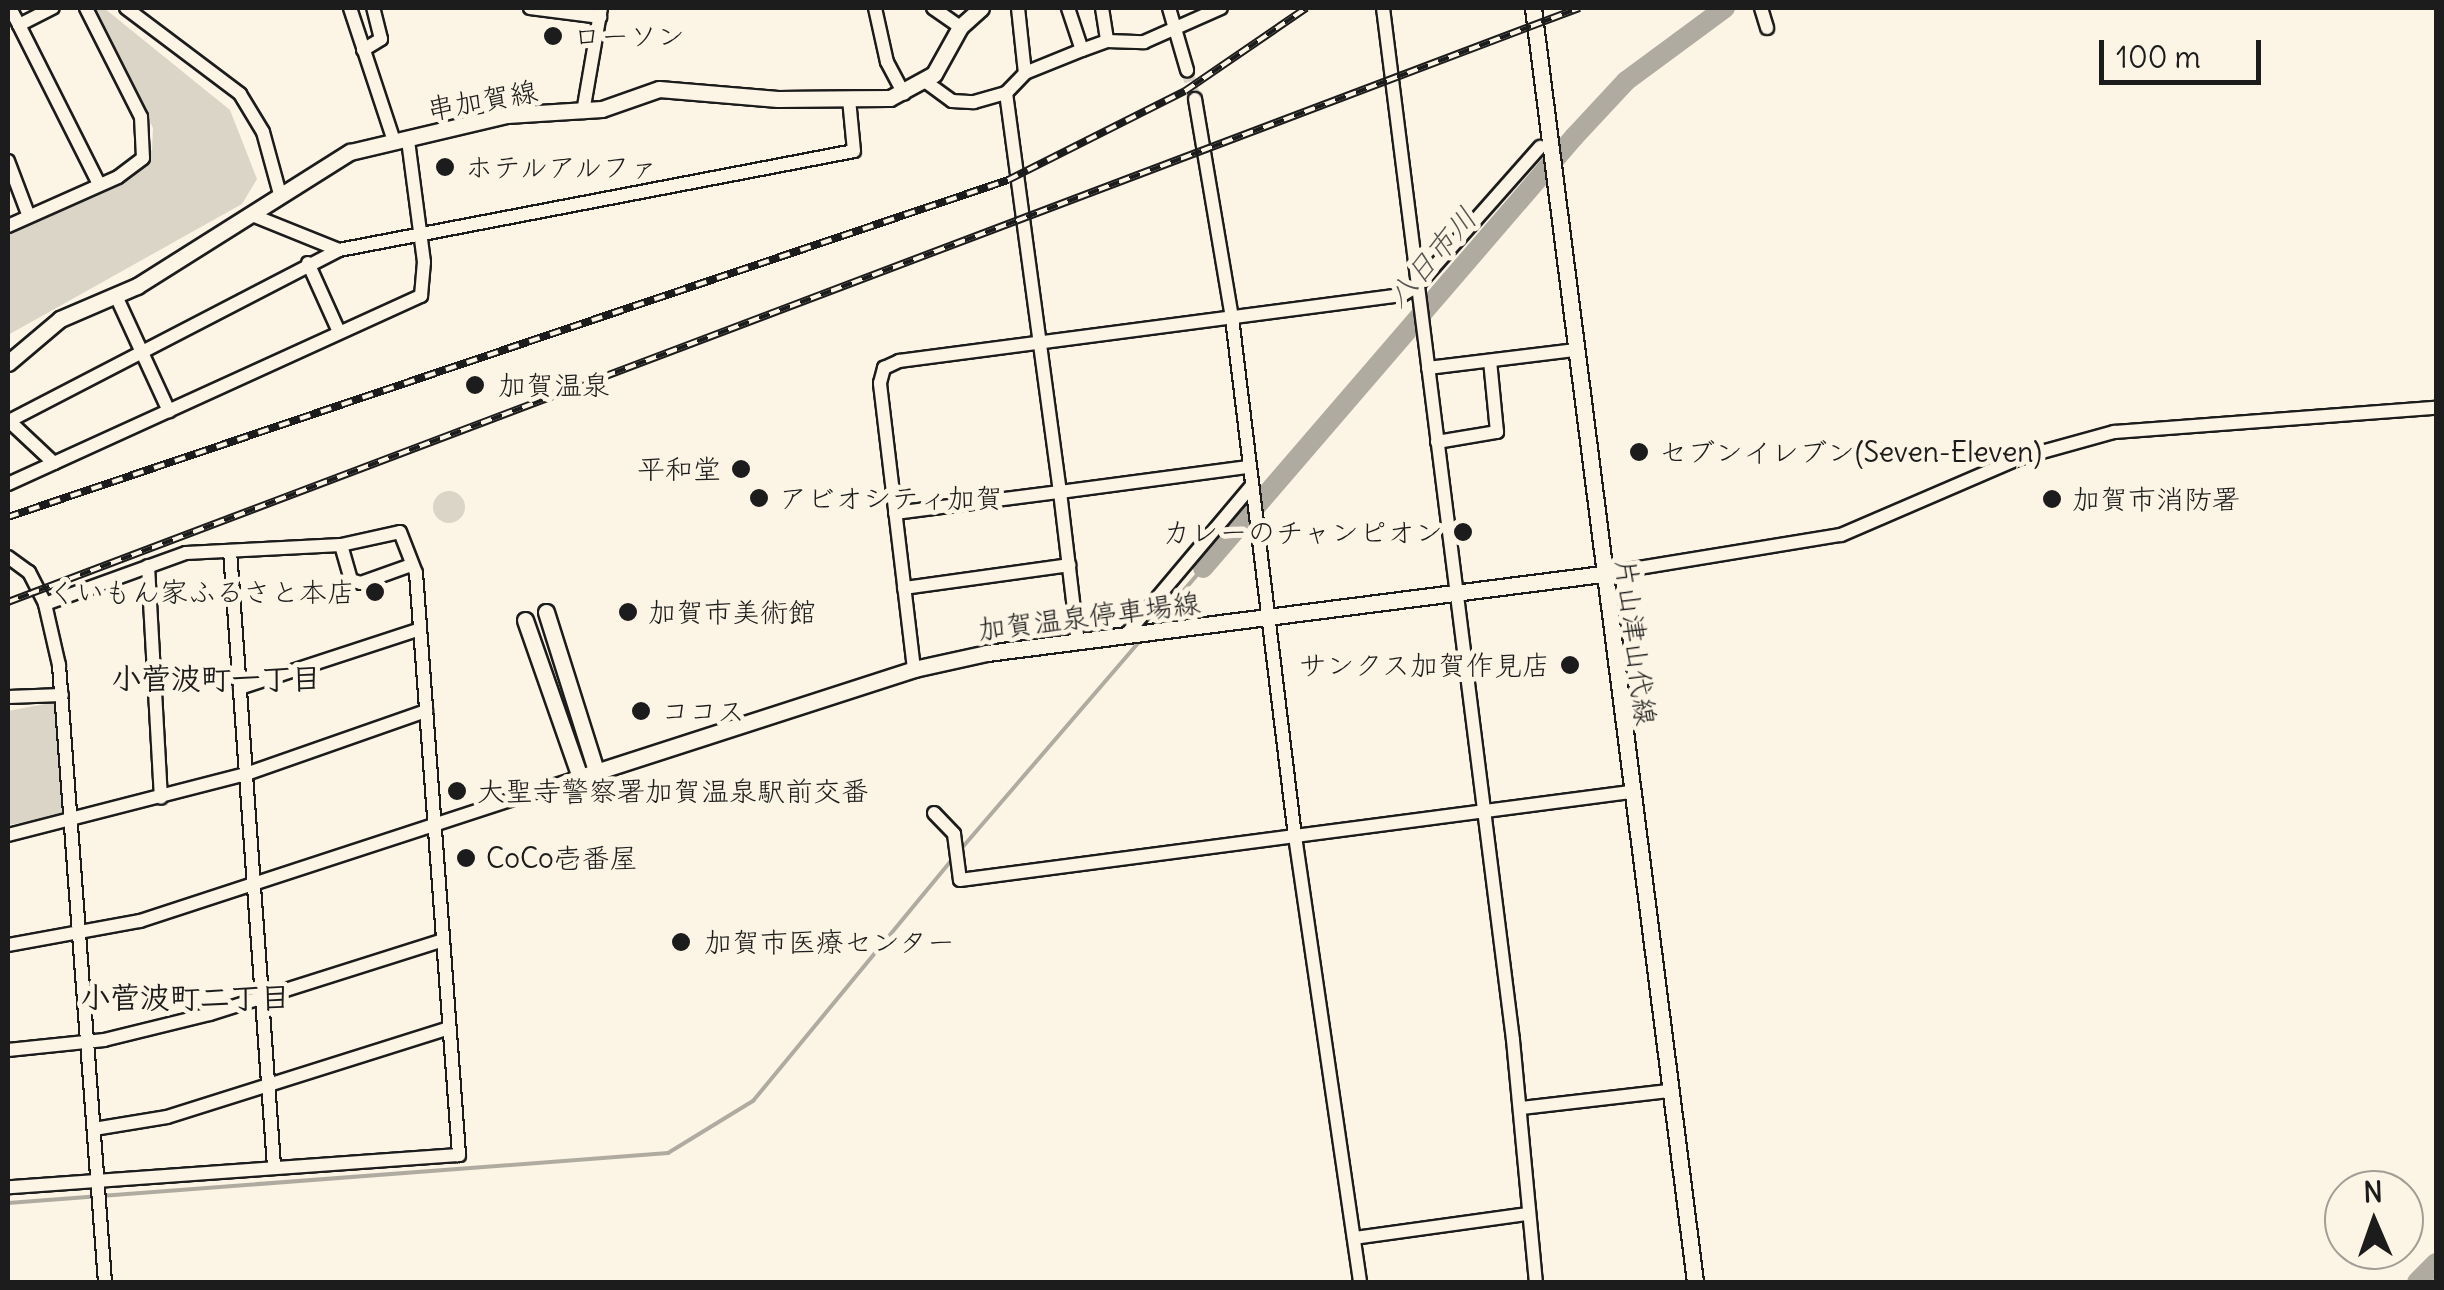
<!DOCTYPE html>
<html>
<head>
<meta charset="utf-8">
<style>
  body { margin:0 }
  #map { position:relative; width:2444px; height:1290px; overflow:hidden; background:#fcf5e5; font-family:Delius,"Klee One",sans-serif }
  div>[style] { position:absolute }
  .green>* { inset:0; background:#dbd5c8 }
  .round { border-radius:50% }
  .stream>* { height:4px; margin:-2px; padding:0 2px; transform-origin:2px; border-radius:2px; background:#b0aba1 }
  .river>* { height:20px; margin:-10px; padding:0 10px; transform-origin:10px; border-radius:10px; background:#b0aba1 }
  .minor-tunnel>* { height:12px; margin-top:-6px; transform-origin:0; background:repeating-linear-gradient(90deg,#dad4c7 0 12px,transparent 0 18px) }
  .roads { filter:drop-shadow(2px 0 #1c1c1c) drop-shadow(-2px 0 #1c1c1c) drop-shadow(0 2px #1c1c1c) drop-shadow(0 -2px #1c1c1c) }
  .minor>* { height:12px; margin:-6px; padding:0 6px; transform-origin:6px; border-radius:6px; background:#fcf5e5 }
  .major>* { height:15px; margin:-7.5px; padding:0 7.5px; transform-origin:7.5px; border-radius:7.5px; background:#fcf5e5 }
  .rail>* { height:8px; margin-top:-4px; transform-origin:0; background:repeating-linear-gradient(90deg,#fcf5e5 0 11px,#1c1c1c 0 22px); box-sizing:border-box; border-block:2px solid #1c1c1c }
  .dots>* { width:28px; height:28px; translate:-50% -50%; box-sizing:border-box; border:5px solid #fcf5e5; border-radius:50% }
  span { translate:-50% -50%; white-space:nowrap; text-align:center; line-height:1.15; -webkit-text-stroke:10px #fcf5e5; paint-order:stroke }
  .poi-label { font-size:28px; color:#1c1c1c }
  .left { translate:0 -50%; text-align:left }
  .right { translate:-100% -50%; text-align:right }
  .street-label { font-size:28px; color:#1c1c1c }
  .water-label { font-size:30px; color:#575551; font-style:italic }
  .neighbourhood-label { font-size:30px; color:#1c1c1c; font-weight:700 }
  .frame { position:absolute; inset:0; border:10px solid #1c1c1c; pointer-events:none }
  .north { position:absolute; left:2324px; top:1170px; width:100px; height:100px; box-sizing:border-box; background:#fcf5e5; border:2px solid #a29e95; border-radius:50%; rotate:358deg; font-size:28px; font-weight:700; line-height:40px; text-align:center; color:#1c1c1c }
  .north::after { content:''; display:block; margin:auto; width:35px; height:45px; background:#1c1c1c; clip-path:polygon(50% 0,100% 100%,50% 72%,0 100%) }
  .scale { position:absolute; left:2099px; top:40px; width:162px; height:45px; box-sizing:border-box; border:5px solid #1c1c1c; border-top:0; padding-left:12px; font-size:30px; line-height:35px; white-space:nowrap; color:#1c1c1c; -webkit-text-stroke:8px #fcf5e5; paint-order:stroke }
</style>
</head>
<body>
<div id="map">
  <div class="green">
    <i style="clip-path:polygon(93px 8px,104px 8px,230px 110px,257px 179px,242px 204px,8px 335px,8px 233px,133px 177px,152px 150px,153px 128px)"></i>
    <i class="round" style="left:433px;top:491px;width:32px;height:32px"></i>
    <i style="clip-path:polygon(55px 702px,64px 816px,8px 825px,8px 711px)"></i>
  </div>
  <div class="stream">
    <i style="left:1154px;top:625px;width:75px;rotate:-49.3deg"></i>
    <i style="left:961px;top:849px;width:276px;rotate:-49.3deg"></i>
    <i style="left:8px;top:1203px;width:662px;rotate:-4.33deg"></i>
    <i style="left:668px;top:1153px;width:100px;rotate:-31.5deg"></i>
    <i style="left:753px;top:1101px;width:313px;rotate:-50.5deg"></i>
  </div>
  <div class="river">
    <i style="left:1203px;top:568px;width:569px;rotate:-49.28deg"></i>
    <i style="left:1574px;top:137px;width:76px;rotate:-47.1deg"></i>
    <i style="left:1626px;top:81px;width:123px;rotate:-36.4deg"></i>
    <i style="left:2417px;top:1282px;width:27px;rotate:-45deg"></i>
  </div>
  <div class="minor-tunnel">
    <i style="left:1187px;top:70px;width:30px;rotate:75deg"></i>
  </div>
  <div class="roads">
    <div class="minor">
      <i style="left:10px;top:8px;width:19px;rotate:62deg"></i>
      <i style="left:19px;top:25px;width:38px;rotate:-27deg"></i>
      <i style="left:126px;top:8px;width:143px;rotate:37deg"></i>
      <i style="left:240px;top:94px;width:44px;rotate:58.8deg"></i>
      <i style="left:263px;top:132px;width:64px;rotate:74.7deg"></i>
      <i style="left:350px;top:8px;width:140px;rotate:71.7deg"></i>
      <i style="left:530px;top:8px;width:71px;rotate:7.3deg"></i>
      <i style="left:875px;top:8px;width:55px;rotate:77.5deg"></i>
      <i style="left:887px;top:62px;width:36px;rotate:62deg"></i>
      <i style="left:933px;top:8px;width:33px;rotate:35deg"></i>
      <i style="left:1018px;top:8px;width:65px;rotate:83.9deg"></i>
      <i style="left:1068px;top:8px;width:44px;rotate:71.6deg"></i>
      <i style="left:1102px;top:8px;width:33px;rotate:81deg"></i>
      <i style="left:1169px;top:8px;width:65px;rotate:73.8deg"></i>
      <i style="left:1383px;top:8px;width:1040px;rotate:82.82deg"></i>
      <i style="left:1513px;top:1040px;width:243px;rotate:84.6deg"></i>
      <i style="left:1761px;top:8px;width:21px;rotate:73deg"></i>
      <i style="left:19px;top:25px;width:178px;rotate:63.3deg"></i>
      <i style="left:363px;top:50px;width:21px;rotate:-31deg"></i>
      <i style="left:381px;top:39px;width:32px;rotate:-104deg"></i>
      <i style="left:926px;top:82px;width:32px;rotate:36deg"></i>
      <i style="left:952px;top:101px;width:22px;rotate:3deg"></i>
      <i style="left:974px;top:102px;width:33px;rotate:-16deg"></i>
      <i style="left:1006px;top:93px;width:28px;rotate:-46deg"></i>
      <i style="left:1025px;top:73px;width:61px;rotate:-22deg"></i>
      <i style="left:1082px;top:50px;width:27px;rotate:-20deg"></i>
      <i style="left:1107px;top:41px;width:37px;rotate:2deg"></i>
      <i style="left:1144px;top:42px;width:84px;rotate:-23.8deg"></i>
      <i style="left:1006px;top:93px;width:403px;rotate:82.3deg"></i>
      <i style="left:1060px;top:492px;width:190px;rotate:-7.6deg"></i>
      <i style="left:1195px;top:99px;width:222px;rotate:80.4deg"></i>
      <i style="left:1232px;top:318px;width:522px;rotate:83.07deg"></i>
      <i style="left:1295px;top:836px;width:451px;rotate:81.7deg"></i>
      <i style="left:583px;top:112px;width:106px;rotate:-80.2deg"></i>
      <i style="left:8px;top:161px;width:57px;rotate:69.3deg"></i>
      <i style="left:252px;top:215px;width:94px;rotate:21.9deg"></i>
      <i style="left:8px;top:226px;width:120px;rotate:-24deg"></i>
      <i style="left:118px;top:177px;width:31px;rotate:-37deg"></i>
      <i style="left:143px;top:158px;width:41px;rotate:-92.8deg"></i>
      <i style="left:141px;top:117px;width:122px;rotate:-116.8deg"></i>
      <i style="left:308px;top:263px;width:76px;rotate:65.8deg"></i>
      <i style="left:116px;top:296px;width:127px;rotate:65.3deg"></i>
      <i style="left:1428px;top:368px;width:147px;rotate:-7deg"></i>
      <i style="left:8px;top:420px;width:63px;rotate:43.1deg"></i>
      <i style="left:9px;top:421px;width:372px;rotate:-27.4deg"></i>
      <i style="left:339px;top:250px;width:524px;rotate:-10.88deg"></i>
      <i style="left:854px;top:151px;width:52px;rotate:-95.5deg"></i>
      <i style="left:1437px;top:442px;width:61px;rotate:-9.5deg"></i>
      <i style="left:1497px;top:432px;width:71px;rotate:-95.6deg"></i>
      <i style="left:8px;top:484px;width:454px;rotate:-24.5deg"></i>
      <i style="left:421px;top:296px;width:34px;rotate:-85deg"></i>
      <i style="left:424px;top:262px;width:123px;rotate:-97.5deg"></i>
      <i style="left:895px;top:513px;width:166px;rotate:-7.3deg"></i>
      <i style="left:1060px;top:492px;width:151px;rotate:83.2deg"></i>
      <i style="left:341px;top:545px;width:36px;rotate:74deg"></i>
      <i style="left:351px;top:580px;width:10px;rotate:17deg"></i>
      <i style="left:361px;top:583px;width:53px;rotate:-19.8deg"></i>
      <i style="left:230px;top:551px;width:618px;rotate:85.91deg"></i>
      <i style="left:8px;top:557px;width:26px;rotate:36deg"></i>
      <i style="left:29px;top:572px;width:36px;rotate:63deg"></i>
      <i style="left:45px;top:604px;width:150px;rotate:-19.9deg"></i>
      <i style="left:186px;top:553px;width:155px;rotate:-3deg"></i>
      <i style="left:341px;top:545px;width:60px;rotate:-12.4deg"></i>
      <i style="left:400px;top:532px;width:44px;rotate:68.7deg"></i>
      <i style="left:416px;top:573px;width:584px;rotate:85.77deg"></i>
      <i style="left:459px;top:1155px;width:452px;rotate:175.9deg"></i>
      <i style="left:148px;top:566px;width:232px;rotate:86.8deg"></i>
      <i style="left:1602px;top:574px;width:242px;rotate:-9.3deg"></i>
      <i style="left:1841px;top:535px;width:195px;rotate:-23.3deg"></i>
      <i style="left:2020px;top:458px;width:98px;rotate:-15.5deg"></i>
      <i style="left:2114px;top:432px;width:323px;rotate:-4.3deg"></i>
      <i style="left:904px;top:588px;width:167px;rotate:-7.9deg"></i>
      <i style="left:45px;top:604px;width:63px;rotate:77.1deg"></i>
      <i style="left:59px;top:665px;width:619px;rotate:85.74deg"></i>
      <i style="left:1125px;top:636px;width:197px;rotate:-49.9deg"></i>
      <i style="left:914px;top:669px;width:288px;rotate:-96.8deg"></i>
      <i style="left:880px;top:383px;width:16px;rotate:-75deg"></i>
      <i style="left:884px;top:368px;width:17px;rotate:-25deg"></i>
      <i style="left:899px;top:361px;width:507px;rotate:-7.48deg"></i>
      <i style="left:1402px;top:295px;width:17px;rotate:-31deg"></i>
      <i style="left:1417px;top:286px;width:186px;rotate:-48.5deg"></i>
      <i style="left:240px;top:688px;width:189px;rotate:-18.1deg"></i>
      <i style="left:8px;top:697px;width:54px;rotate:-2.1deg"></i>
      <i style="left:934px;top:813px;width:29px;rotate:46deg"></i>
      <i style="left:954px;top:834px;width:46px;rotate:82.6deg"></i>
      <i style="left:960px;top:880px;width:676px;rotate:-7.48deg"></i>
      <i style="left:8px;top:835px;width:246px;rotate:-14.4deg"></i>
      <i style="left:246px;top:774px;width:191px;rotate:-19.3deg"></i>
      <i style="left:8px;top:945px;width:134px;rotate:-10.3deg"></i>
      <i style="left:140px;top:921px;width:463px;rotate:-18.1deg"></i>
      <i style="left:8px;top:1050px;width:97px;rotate:-5.9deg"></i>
      <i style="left:104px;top:1040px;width:109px;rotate:-13.8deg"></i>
      <i style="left:210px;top:1014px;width:244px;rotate:-17.6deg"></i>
      <i style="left:1521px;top:1108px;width:149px;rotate:-6.6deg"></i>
      <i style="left:94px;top:1129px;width:74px;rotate:-9.3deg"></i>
      <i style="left:167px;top:1117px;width:296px;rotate:-17.5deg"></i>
      <i style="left:1354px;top:1238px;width:175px;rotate:-7.9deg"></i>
    </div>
    <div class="major">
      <i style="left:1533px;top:8px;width:1284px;rotate:82.75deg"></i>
      <i style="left:8px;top:363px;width:68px;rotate:-40.2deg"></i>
      <i style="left:60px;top:319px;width:84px;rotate:-23.2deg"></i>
      <i style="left:137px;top:286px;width:252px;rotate:-32.2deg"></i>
      <i style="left:350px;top:152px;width:161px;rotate:-13.3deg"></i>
      <i style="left:507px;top:115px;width:95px;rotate:-3.6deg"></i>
      <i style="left:602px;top:109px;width:60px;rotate:-19.3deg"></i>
      <i style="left:659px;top:89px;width:119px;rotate:4.8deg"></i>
      <i style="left:778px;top:99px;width:112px;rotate:-0.5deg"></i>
      <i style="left:890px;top:98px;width:50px;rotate:-28.6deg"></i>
      <i style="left:934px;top:74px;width:54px;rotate:-61deg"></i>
      <i style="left:960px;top:27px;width:28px;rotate:-42deg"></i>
      <i style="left:546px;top:612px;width:167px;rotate:72.5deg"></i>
      <i style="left:525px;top:620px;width:166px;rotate:70.7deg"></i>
      <i style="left:580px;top:777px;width:351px;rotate:-17.9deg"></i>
      <i style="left:914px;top:669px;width:75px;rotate:-12.4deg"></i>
      <i style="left:987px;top:653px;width:620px;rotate:-7.32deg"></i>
    </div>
  </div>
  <div class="rail">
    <i style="left:8px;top:517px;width:1055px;rotate:-18.62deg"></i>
    <i style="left:1008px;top:180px;width:198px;rotate:-26.7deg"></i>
    <i style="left:1185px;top:91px;width:147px;rotate:-34.4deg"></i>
    <i style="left:8px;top:602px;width:1680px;rotate:-20.71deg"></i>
  </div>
  <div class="dots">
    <i style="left:553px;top:36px;background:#1c1c1c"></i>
    <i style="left:445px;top:167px;background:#1c1c1c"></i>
    <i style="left:475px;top:385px;background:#1c1c1c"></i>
    <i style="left:1639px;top:452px;background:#1c1c1c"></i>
    <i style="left:741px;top:469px;background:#1c1c1c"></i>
    <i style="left:759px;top:498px;background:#1c1c1c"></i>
    <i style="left:2052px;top:499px;background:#1c1c1c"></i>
    <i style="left:1463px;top:532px;background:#1c1c1c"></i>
    <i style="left:375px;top:592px;background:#1c1c1c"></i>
    <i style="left:628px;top:612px;background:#1c1c1c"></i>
    <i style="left:1570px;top:665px;background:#1c1c1c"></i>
    <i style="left:641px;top:711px;background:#1c1c1c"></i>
    <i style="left:457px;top:791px;background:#1c1c1c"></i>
    <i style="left:466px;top:858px;background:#1c1c1c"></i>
    <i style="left:681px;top:942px;background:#1c1c1c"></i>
  </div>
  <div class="poi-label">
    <span class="left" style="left:573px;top:36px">ローソン</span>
    <span class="left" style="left:465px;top:167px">ホテルアルファ</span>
    <span class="left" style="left:498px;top:385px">加賀温泉</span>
    <span class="left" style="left:1659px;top:452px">セブンイレブン(Seven-Eleven)</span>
    <span class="right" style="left:721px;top:469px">平和堂</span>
    <span class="left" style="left:779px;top:498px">アビオシティ加賀</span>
    <span class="left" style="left:2072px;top:499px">加賀市消防署</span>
    <span class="right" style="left:1443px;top:532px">カレーのチャンピオン</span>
    <span class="right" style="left:355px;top:592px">くいもん家ふるさと本店</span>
    <span class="left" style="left:648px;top:612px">加賀市美術館</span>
    <span class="right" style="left:1550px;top:665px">サンクス加賀作見店</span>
    <span class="left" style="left:661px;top:711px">ココス</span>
    <span class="left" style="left:477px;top:791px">大聖寺警察署加賀温泉駅前交番</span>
    <span class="left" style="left:486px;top:858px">CoCo壱番屋</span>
    <span class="left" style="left:704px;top:942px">加賀市医療センター</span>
  </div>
  <div class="street-label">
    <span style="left:482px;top:100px;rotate:-10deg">串加賀線</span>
    <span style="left:1089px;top:616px;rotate:-7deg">加賀温泉停車場線</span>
    <span style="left:1636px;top:642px;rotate:83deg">片山津山代線</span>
  </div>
  <div class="water-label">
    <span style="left:1431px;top:257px;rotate:-49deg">八日市川</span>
  </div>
  <div class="neighbourhood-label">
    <span style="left:216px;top:678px">小菅波町一丁目</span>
    <span style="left:185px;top:997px">小菅波町二丁目</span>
  </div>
  <div class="frame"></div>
  <div class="north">N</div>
  <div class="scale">100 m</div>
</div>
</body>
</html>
